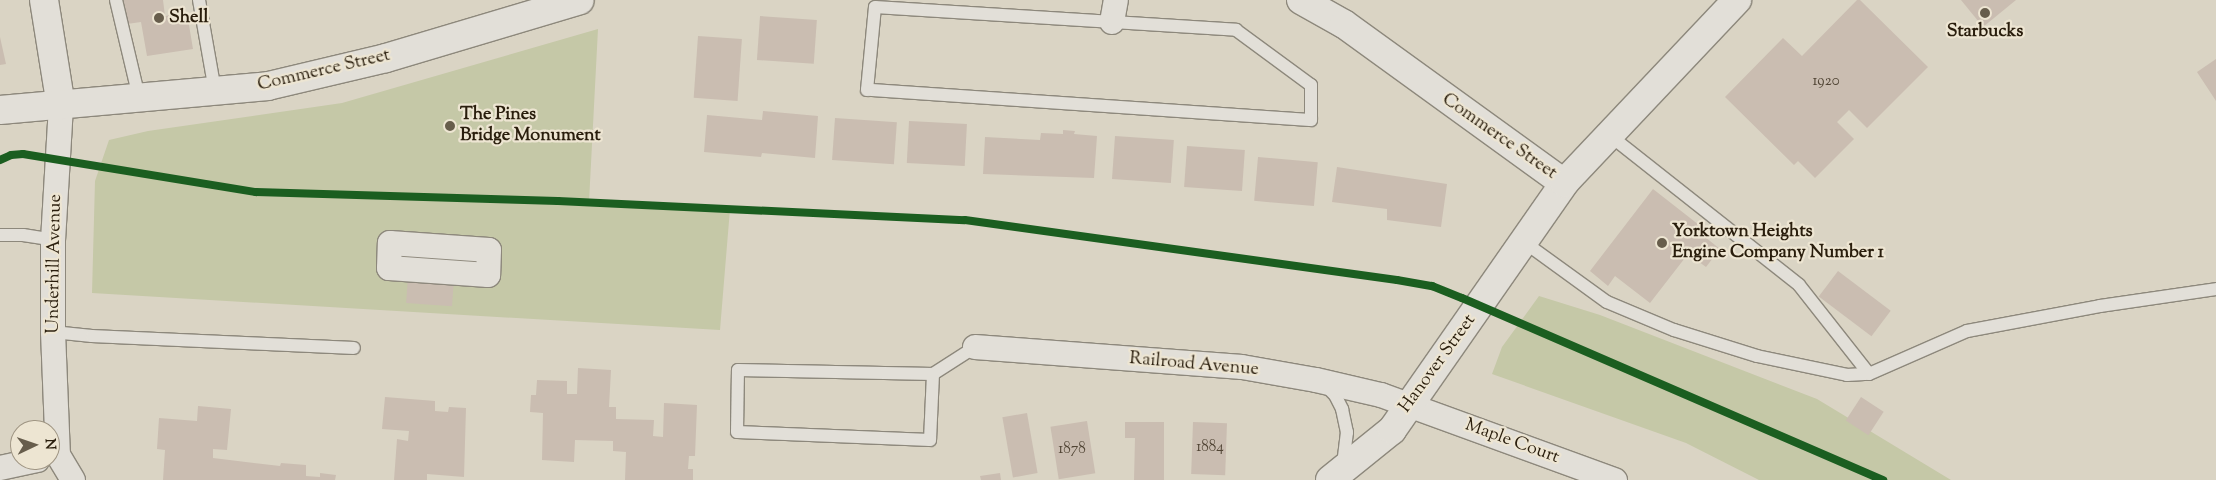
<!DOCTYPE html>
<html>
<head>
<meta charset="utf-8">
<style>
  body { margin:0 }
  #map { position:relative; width:2216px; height:480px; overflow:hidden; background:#dad4c4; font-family:"Sorts Mill Goudy",serif }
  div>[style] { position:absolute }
  .green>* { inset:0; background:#c5c8a7 }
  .building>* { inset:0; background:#cabdb1; transform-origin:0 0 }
  .roads { filter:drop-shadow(1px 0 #8d887c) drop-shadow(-1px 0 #8d887c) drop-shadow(0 1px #8d887c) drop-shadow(0 -1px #8d887c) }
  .lane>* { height:12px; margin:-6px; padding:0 6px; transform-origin:6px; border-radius:6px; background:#e2dfd8 }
  .street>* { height:24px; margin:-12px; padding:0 12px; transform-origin:12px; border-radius:12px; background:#e2dfd8 }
  .secondary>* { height:28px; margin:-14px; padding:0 14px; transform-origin:14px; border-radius:14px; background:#e2dfd8 }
  .cycleway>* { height:8px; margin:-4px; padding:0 4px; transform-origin:4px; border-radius:4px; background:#1b5e20 }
  .dots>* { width:14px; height:14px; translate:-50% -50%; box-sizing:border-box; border:2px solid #ede5d2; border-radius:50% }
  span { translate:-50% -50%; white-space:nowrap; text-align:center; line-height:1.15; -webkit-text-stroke:4.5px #ede5d2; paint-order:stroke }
  .number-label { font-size:15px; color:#514535 }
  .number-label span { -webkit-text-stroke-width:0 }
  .poi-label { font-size:18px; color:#291d0c; font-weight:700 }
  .left { translate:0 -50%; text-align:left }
  .street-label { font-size:18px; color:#291d0c }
  .north { position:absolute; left:10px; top:420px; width:50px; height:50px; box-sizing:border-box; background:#ede5d2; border:1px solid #9f9583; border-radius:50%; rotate:87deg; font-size:14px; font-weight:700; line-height:20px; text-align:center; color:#291d0c }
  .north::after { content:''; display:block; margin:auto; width:18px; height:22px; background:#675d4c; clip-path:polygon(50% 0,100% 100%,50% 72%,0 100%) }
</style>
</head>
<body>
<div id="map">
  <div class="green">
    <i style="clip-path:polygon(598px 29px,589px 202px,730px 209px,720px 330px,92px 293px,95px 181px,109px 140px,148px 131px,342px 103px)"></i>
    <i style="clip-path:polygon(1539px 296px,1600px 315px,1817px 399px,1951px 480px,1759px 480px,1686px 443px,1492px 374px,1502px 347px)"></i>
  </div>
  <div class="building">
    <i style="clip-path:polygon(123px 0,163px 0,165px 16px,187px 13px,193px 49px,147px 56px,141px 22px,127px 24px)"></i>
    <i style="clip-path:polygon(1857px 0,1860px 0,1928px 67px,1867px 128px,1849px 110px,1837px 122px,1854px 139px,1815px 178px,1798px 161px,1794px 165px,1725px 97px,1783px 38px,1802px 56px)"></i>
    <i style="clip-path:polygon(1961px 0,2016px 0,1983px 27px)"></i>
    <i style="left:760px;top:16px;width:57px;height:44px;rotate:4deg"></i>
    <i style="left:698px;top:36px;width:44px;height:62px;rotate:4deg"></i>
    <i style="clip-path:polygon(0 37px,6px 64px,0 65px)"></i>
    <i style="clip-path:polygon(2216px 59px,2216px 101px,2197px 72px)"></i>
    <i style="clip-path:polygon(763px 111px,818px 116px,815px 158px,762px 153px,761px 157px,704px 152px,707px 115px,762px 120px)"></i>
    <i style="left:835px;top:118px;width:62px;height:42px;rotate:4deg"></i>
    <i style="left:909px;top:121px;width:58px;height:42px;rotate:3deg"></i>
    <i style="clip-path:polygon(1063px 130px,1075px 131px,1074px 134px,1097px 136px,1094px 178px,983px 174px,985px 137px,1040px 140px,1041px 133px,1063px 134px)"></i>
    <i style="left:1115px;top:136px;width:59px;height:43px;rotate:4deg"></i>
    <i style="left:1187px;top:146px;width:58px;height:41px;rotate:4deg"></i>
    <i style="left:1258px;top:157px;width:60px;height:44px;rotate:5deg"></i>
    <i style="clip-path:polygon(1337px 167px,1447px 184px,1441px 227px,1387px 220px,1387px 209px,1332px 202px)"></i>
    <i style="clip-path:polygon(1653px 189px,1708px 232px,1705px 237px,1720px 249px,1706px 267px,1688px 254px,1650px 303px,1615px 276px,1608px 286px,1590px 271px)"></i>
    <i style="left:1838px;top:271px;width:66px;height:32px;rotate:37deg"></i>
    <i style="left:408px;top:276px;width:46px;height:27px;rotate:4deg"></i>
    <i style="clip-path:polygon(578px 368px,611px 370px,609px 407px,616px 407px,616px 419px,654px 420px,653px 436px,663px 437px,664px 403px,697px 405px,695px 456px,689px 456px,688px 469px,693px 469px,693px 480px,625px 480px,626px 452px,613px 451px,613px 441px,575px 440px,574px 462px,542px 460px,543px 413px,530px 412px,531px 395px,536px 395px,537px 380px,567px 381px,567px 394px,577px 394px)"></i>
    <i style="clip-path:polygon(385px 397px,435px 401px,435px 411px,448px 412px,449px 407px,466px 408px,464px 477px,427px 474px,427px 480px,394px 480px,397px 439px,408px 441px,409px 431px,382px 429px)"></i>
    <i style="left:1861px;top:397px;width:27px;height:28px;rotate:33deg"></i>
    <i style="clip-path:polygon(198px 406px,231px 409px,227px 450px,213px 449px,213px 458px,280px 466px,281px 463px,306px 465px,306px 476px,320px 477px,320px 473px,336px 475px,335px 480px,163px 480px,165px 450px,157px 449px,159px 418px,197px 421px)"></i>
    <i style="left:1027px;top:413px;width:61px;height:25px;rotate:80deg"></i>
    <i style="left:1087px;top:421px;width:53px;height:37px;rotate:81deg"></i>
    <i style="clip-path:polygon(1125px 422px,1164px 422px,1164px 480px,1134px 480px,1135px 438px,1125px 438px)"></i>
    <i style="left:1193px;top:422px;width:34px;height:52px;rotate:2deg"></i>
    <i style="clip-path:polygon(1000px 473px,1001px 480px,981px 480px,980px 476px)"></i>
  </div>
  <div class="roads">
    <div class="lane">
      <i style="left:116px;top:0;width:100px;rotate:76.7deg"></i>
      <i style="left:199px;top:0;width:92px;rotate:80deg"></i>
      <i style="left:875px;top:7px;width:362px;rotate:3.6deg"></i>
      <i style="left:1236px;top:30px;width:93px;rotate:36.3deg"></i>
      <i style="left:1311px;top:85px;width:35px;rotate:90deg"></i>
      <i style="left:1311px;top:120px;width:445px;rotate:-176.1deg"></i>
      <i style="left:867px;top:90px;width:83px;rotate:-84.5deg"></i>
      <i style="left:1608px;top:134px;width:243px;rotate:38.3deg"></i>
      <i style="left:1799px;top:285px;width:113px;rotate:51.8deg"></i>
      <i style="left:1869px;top:374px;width:107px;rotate:-23.7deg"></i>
      <i style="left:1967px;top:331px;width:135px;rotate:-10.6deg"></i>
      <i style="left:2100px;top:306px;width:117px;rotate:-8.3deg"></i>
      <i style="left:0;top:235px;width:23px"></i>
      <i style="left:23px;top:235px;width:30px;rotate:9deg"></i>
      <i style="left:1524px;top:242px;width:102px;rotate:35.9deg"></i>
      <i style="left:1607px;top:302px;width:73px;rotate:22.7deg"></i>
      <i style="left:1674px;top:330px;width:87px;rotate:17.4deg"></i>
      <i style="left:1757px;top:356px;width:92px;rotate:11.9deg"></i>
      <i style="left:1847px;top:375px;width:22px;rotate:-3deg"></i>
      <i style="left:53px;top:332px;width:39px;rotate:6deg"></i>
      <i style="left:92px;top:336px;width:262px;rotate:2.6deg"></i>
      <i style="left:933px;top:374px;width:66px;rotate:92.6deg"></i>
      <i style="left:930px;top:440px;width:193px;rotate:-177.6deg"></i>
      <i style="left:737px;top:432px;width:62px;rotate:-89.1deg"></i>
      <i style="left:738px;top:370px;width:195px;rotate:1.2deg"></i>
      <i style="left:933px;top:374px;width:50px;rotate:-32.7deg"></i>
      <i style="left:1325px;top:385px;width:14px;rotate:45deg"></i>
      <i style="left:1335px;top:395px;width:16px;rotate:63deg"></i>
      <i style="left:1342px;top:409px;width:24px;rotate:78deg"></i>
      <i style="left:1347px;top:432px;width:34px;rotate:97deg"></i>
    </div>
    <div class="street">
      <i style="left:1112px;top:22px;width:22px;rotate:-80deg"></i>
      <i style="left:61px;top:106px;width:134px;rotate:93.4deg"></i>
      <i style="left:53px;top:240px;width:92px;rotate:90deg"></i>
      <i style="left:53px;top:332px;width:123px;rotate:87.7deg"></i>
      <i style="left:58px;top:455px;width:29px;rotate:59deg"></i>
      <i style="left:390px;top:243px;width:99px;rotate:4deg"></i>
      <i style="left:489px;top:250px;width:25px;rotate:92deg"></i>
      <i style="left:488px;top:275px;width:99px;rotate:-176deg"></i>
      <i style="left:389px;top:268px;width:25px;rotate:-88deg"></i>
      <i style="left:975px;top:347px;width:268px;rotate:4.3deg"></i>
      <i style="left:1242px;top:367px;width:75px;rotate:10deg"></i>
      <i style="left:1316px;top:380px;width:67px;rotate:13deg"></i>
      <i style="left:1381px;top:395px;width:249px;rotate:20deg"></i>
      <i style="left:0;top:468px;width:38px;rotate:-12deg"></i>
    </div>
    <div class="secondary">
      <i style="left:44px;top:0;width:107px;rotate:80.9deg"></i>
      <i style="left:1301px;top:0;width:49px;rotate:29.2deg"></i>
      <i style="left:1344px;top:24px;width:271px;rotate:35.9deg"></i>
      <i style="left:0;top:110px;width:269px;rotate:-5.1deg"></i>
      <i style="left:268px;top:86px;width:121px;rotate:-13.3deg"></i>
      <i style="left:386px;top:58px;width:202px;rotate:-16.6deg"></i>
      <i style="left:1330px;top:480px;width:80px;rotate:-38.9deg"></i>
      <i style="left:1392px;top:430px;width:301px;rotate:-55.1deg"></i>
      <i style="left:1564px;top:183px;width:252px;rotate:-46.6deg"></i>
    </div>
  </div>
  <div class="cycleway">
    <i style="left:0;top:160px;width:12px;rotate:-24deg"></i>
    <i style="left:11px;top:155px;width:12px;rotate:-5deg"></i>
    <i style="left:23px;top:154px;width:236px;rotate:9.3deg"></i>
    <i style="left:256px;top:192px;width:302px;rotate:1.7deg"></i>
    <i style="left:558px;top:201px;width:407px;rotate:2.7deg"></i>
    <i style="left:965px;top:220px;width:436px;rotate:7.9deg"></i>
    <i style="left:1397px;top:280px;width:36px;rotate:10deg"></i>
    <i style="left:1432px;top:286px;width:32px;rotate:22deg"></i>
    <i style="left:1462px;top:298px;width:459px;rotate:23.4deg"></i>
  </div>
  <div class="dots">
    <i style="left:1985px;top:13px;background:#675d4c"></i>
    <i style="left:159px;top:18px;background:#675d4c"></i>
    <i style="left:450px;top:126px;background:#675d4c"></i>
    <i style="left:1662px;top:243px;background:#675d4c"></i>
  </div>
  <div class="number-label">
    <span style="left:1826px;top:82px">1920</span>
    <span style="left:1210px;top:448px">1884</span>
    <span style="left:1072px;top:450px">1878</span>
  </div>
  <div class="poi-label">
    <span class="left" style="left:169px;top:18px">Shell</span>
    <span style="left:1985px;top:32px">Starbucks</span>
    <span class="left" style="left:460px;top:126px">The Pines<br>Bridge Monument</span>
    <span class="left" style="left:1672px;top:243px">Yorktown Heights<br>Engine Company Number 1</span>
  </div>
  <div class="street-label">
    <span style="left:324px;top:71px;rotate:-13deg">Commerce Street</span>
    <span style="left:1499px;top:137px;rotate:35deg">Commerce Street</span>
    <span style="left:55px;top:264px;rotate:-89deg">Underhill Avenue</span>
    <span style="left:1438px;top:364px;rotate:-54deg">Hanover Street</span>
    <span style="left:1194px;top:365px;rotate:5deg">Railroad Avenue</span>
    <span style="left:1512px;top:442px;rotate:20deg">Maple Court</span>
  </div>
  <div class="north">N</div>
</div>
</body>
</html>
